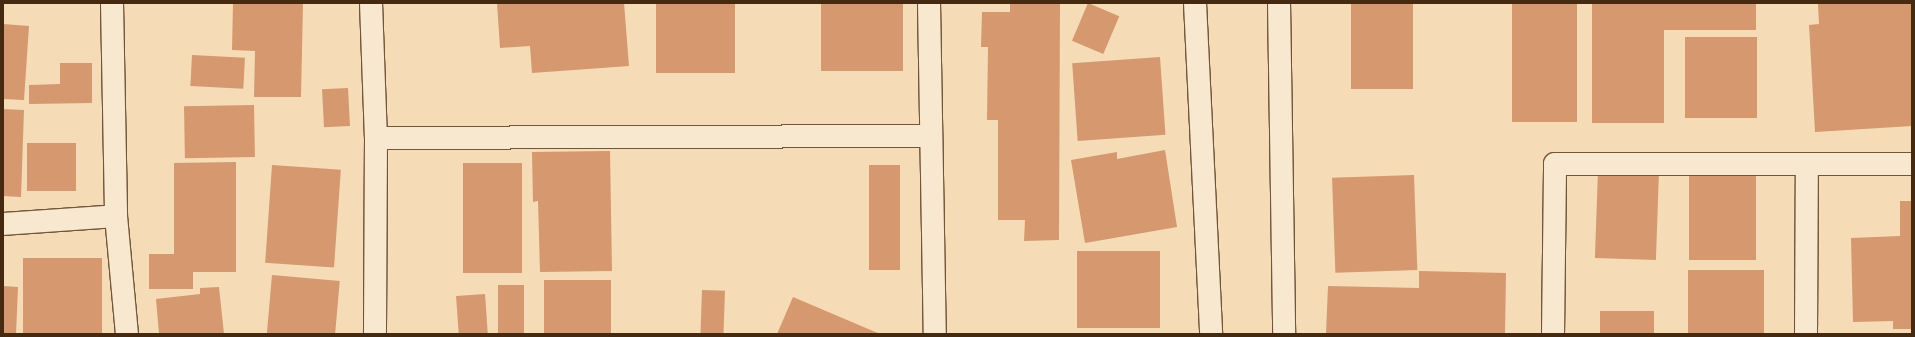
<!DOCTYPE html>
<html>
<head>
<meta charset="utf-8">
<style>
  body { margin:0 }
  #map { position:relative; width:1915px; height:337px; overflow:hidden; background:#f5dbb6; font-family:"Libre Caslon Text",serif }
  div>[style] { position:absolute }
  .building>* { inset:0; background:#d5986f; transform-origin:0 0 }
  .roads { filter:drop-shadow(1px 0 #72563a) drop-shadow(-1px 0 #72563a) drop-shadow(0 1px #72563a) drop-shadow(0 -1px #72563a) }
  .minor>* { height:22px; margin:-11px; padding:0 11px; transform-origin:11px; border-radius:11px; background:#f8e8d0 }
  .secondary>* { height:22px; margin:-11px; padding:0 11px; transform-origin:11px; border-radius:11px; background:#f8e8d0 }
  span { translate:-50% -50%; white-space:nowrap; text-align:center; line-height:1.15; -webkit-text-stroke:3.5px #f8e8d0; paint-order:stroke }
  .frame { position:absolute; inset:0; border:4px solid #462911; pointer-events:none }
</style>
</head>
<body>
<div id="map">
  <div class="building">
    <i style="clip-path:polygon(233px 3px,303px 3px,301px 97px,254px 97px,255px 51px,232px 50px)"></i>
    <i style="clip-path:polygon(497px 3px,624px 3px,629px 66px,532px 73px,530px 46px,500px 48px)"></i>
    <i style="left:656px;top:3px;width:79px;height:70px"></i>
    <i style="left:821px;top:3px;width:82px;height:68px"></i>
    <i style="clip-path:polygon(1010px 3px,1060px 3px,1059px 240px,1024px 241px,1025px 220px,998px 220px,998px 120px,987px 120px,988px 47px,981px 47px,982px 12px,1010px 12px)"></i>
    <i style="left:1088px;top:3px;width:34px;height:41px;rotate:23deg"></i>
    <i style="left:1351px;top:3px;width:62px;height:86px"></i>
    <i style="left:1512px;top:3px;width:65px;height:119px"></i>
    <i style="clip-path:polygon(1592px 3px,1756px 3px,1756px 30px,1664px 30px,1664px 123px,1592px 123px)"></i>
    <i style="clip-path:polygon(1818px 3px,1912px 3px,1912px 126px,1815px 132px,1809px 25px,1819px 24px)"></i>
    <i style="clip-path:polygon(3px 24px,29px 26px,24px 100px,3px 99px)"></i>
    <i style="left:1685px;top:37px;width:72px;height:81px"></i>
    <i style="left:192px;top:55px;width:53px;height:31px;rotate:3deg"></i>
    <i style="left:1160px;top:57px;width:78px;height:88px;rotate:86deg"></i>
    <i style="clip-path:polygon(60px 63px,92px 63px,92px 103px,29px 104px,29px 85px,60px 84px)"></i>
    <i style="left:348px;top:88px;width:38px;height:26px;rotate:87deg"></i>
    <i style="left:254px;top:105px;width:52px;height:70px;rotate:89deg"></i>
    <i style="clip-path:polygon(3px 109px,24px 110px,21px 197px,3px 196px)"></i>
    <i style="left:27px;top:143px;width:49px;height:48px"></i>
    <i style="clip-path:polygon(1165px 150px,1177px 227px,1085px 243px,1071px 160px,1117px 152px,1117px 159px)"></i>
    <i style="clip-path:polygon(610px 151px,612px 271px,540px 272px,538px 201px,533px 202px,532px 152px)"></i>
    <i style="clip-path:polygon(236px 162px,236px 272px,193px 272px,193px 289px,149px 289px,149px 254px,174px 254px,174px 163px)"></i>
    <i style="left:463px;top:163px;width:59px;height:110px"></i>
    <i style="left:272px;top:165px;width:69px;height:98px;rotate:4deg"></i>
    <i style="left:869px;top:165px;width:31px;height:105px"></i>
    <i style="left:1689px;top:167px;width:67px;height:93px"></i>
    <i style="left:1598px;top:170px;width:61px;height:88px;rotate:2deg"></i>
    <i style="left:1414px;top:175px;width:95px;height:82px;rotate:88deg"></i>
    <i style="clip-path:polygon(1900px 201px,1912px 201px,1912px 329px,1893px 329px,1893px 321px,1853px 322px,1851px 238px,1900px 236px)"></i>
    <i style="left:1077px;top:251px;width:83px;height:77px"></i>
    <i style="left:23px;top:258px;width:79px;height:76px"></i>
    <i style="left:1688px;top:270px;width:76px;height:64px"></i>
    <i style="clip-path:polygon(1419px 271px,1506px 273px,1505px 334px,1326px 334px,1328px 286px,1419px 288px)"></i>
    <i style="left:272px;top:275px;width:68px;height:59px;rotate:5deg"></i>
    <i style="left:544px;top:280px;width:67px;height:54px"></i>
    <i style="left:498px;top:285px;width:26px;height:49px"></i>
    <i style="clip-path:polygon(3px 286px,18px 287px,16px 334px,3px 334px)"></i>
    <i style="clip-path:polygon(219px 287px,224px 334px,159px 334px,156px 299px,200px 294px,200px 288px)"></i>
    <i style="left:702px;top:290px;width:23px;height:44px;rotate:2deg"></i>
    <i style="left:485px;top:294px;width:40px;height:29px;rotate:86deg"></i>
    <i style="clip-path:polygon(793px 297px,880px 334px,777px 334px)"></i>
    <i style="left:1654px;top:311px;width:23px;height:54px;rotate:90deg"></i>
  </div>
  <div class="roads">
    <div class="minor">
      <i style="left:112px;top:3px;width:213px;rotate:88.9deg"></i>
      <i style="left:116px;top:216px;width:119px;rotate:84.7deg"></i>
      <i style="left:371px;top:3px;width:135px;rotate:87.9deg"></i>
      <i style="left:376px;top:138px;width:196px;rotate:90.3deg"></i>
      <i style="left:929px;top:3px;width:331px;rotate:89deg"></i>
      <i style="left:376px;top:138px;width:555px;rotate:-0.21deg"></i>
      <i style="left:3px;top:224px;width:113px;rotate:-4deg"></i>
      <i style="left:1553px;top:334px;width:170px;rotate:-89.3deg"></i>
      <i style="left:1555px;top:164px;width:357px"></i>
      <i style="left:1806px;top:334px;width:170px;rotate:-89.7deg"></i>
    </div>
    <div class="secondary">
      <i style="left:1195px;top:3px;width:331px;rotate:87.2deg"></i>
      <i style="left:1279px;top:3px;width:331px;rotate:89.1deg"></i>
    </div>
  </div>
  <div class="frame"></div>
</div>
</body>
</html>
